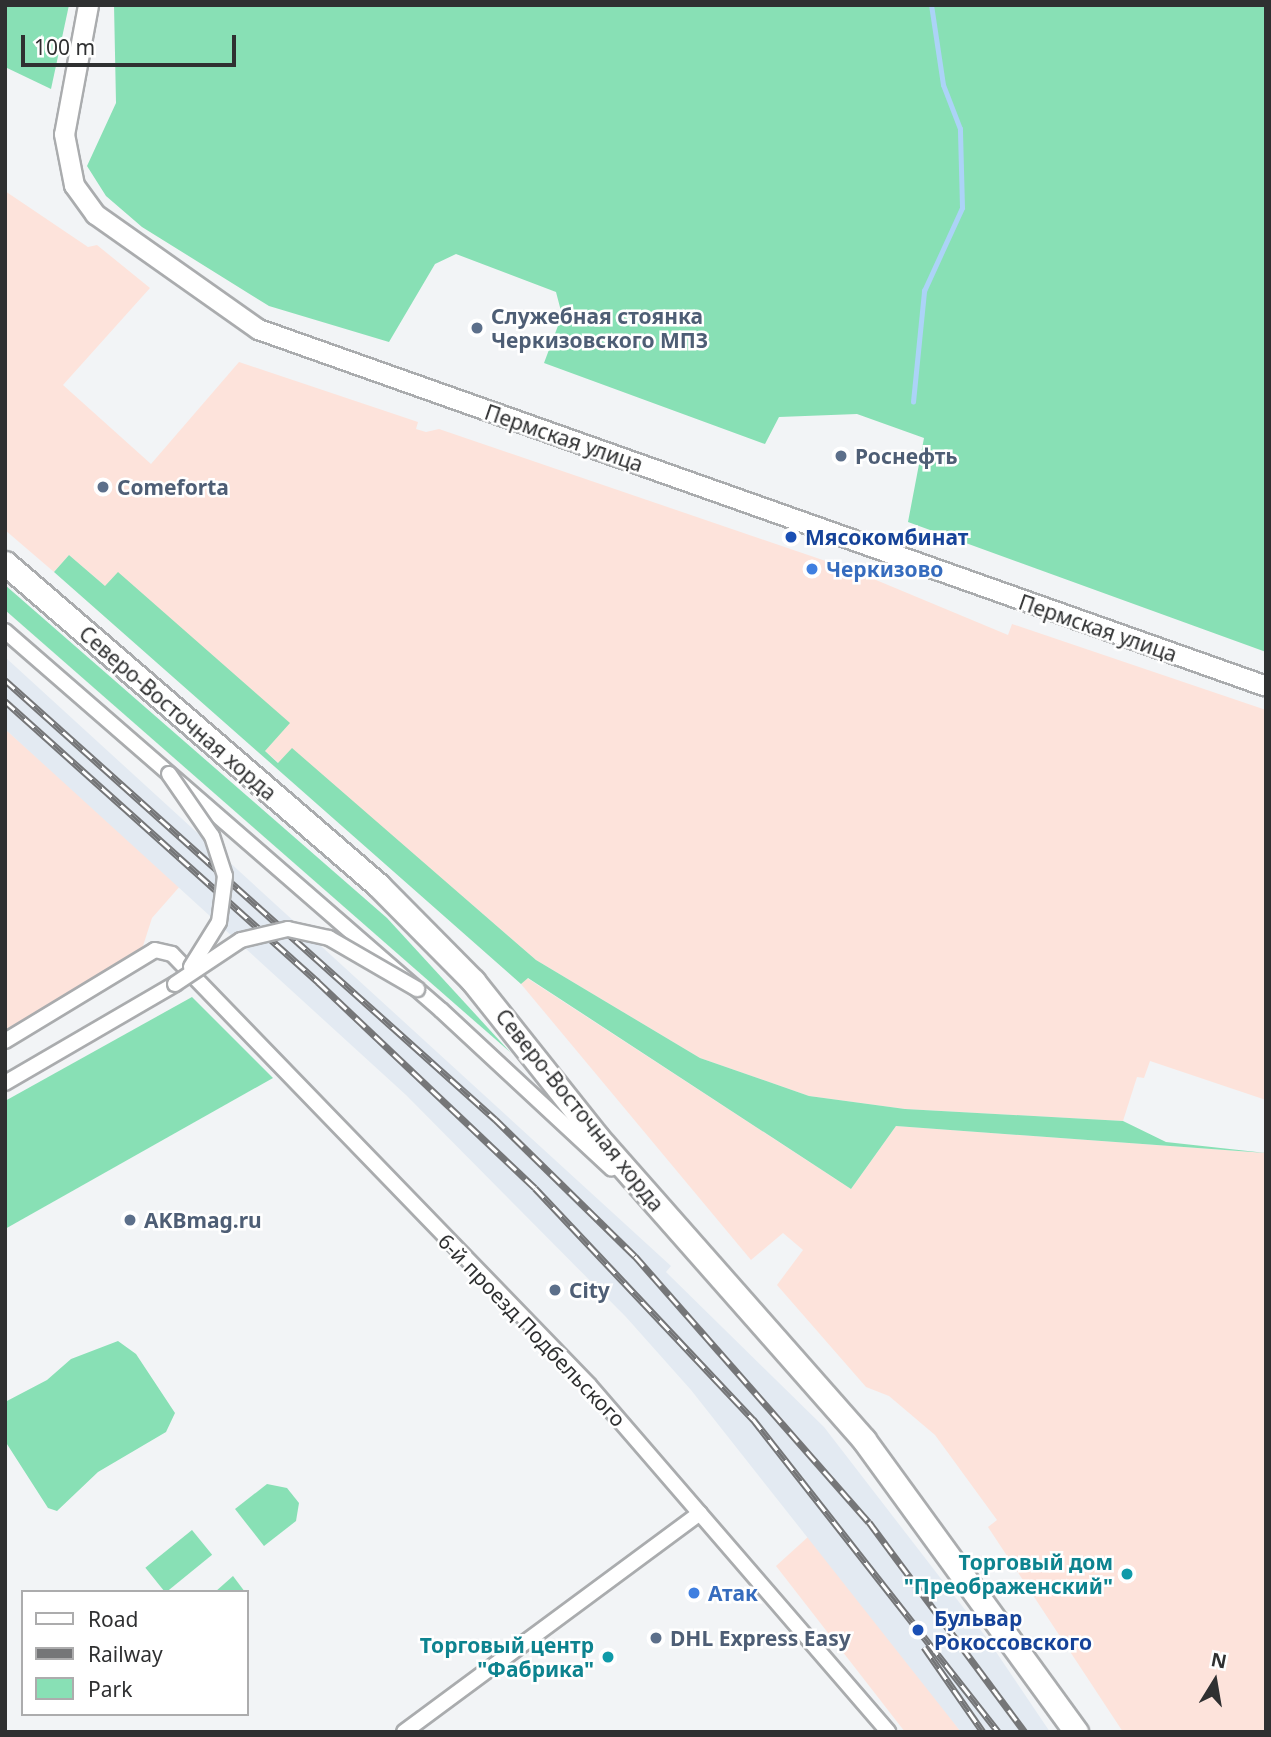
<!DOCTYPE html>
<html>
<head>
<meta charset="utf-8">
<style>
  body { margin:0 }
  #map { position:relative; width:1271px; height:1737px; overflow:hidden; background:#f2f4f6; font-family:"Noto Sans",sans-serif }
  div>[style] { position:absolute }
  .industrial>* { inset:0; background:#fde3db }
  .built>* { inset:0; background:#e3eaf2 }
  .green>* { inset:0; background:#88e0b5; transform-origin:0 0 }
  .stream>* { height:4.5px; margin:-2.25px; padding:0 2.25px; transform-origin:2.25px; border-radius:2.25px; background:#acd3f7 }
  .roads { filter:drop-shadow(2px 0 #aaacae) drop-shadow(-2px 0 #aaacae) drop-shadow(0 2px #aaacae) drop-shadow(0 -2px #aaacae) }
  .street>* { height:14px; margin:-7px; padding:0 7px; transform-origin:7px; border-radius:7px; background:#fff }
  .secondary>* { height:19px; margin:-9.5px; padding:0 9.5px; transform-origin:9.5px; border-radius:9.5px; background:#fff }
  .primary>* { height:23px; margin:-11.5px; padding:0 11.5px; transform-origin:11.5px; border-radius:11.5px; background:#fff }
  .rail>* { height:7px; margin-top:-3.5px; transform-origin:0; background:repeating-linear-gradient(90deg,#fff 0 13px,#757678 0 26px); box-sizing:border-box; border-block:2px solid #757678 }
  .bridges { filter:drop-shadow(2px 0 #aaacae) drop-shadow(-2px 0 #aaacae) drop-shadow(0 2px #aaacae) drop-shadow(0 -2px #aaacae) }
  .street-bridge>* { height:14px; margin:-7px; padding:0 7px; transform-origin:7px; border-radius:7px; background:#fff }
  .dots>* { width:19px; height:19px; translate:-50% -50%; box-sizing:border-box; border:4px solid #fff; border-radius:50% }
  span { translate:-50% -50%; white-space:nowrap; text-align:center; line-height:1.15; -webkit-text-stroke:5px #fff; paint-order:stroke }
  .service-label { font-size:21px; color:#4e5e75; font-weight:700 }
  .left { translate:0 -50%; text-align:left }
  .street-label { font-size:21px; color:#2f3031 }
  .transit-label { font-size:21px; color:#164399; font-weight:700 }
  .shop-label { font-size:21px; color:#366cbe; font-weight:700 }
  .culture-label { font-size:21px; color:#0d838f; font-weight:700 }
  .right { translate:-100% -50%; text-align:right }
  .frame { position:absolute; inset:0; border:7px solid #2f3031; pointer-events:none }
  .legend { position:absolute; left:21px; top:1590px; width:228px; height:126px; box-sizing:border-box; background:#fff; border:2px solid #acacad; margin:0; padding:9px 12px; list-style:none; font-size:21px; color:#2f3031 }
  .legend li { display:flex; align-items:center; gap:14px; height:35px }
  .legend b { width:35px; border:2px solid #acacad }
  .north { position:absolute; left:1180px; top:1646px; width:70px; height:70px; -webkit-text-stroke:5px #fff; paint-order:stroke; rotate:11deg; font-size:19px; font-weight:700; line-height:28px; text-align:center; color:#2f3031 }
  .north::after { content:''; display:block; margin:auto; width:24px; height:32px; background:#2f3031; clip-path:polygon(50% 0,100% 100%,50% 72%,0 100%) }
  .scale { position:absolute; left:21px; top:35px; width:215px; height:32px; box-sizing:border-box; border:4px solid #2f3031; border-top:0; padding-left:9px; font-size:21px; line-height:24px; white-space:nowrap; color:#2f3031; -webkit-text-stroke:5px #fff; paint-order:stroke }
</style>
</head>
<body>
<div id="map">
  <div class="industrial">
    <i style="clip-path:polygon(5px 191px,88px 247px,97px 245px,150px 288px,63px 385px,151px 464px,239px 362px,418px 422px,416px 429px,426px 432px,439px 429px,852px 570px,1008px 635px,1012px 624px,1266px 710px,1266px 1100px,1150px 1061px,1144px 1078px,1137px 1077px,1123px 1121px,905px 1109px,809px 1096px,700px 1058px,536px 960px,292px 749px,279px 763px,265px 751px,289px 723px,118px 573px,106px 587px,69px 555px,54px 572px,5px 530px)"></i>
    <i style="clip-path:polygon(5px 729px,181px 885px,152px 918px,142px 949px,5px 1030px)"></i>
    <i style="clip-path:polygon(527px 978px,851px 1189px,896px 1126px,1266px 1153px,1266px 1732px,1123px 1732px,988px 1527px,997px 1520px,935px 1435px,889px 1396px,866px 1387px,777px 1285px,803px 1250px,783px 1233px,751px 1260px,521px 984px)"></i>
    <i style="clip-path:polygon(809px 1536px,903px 1653px,961px 1732px,905px 1732px,776px 1566px)"></i>
  </div>
  <div class="built">
    <i style="clip-path:polygon(5px 657px,671px 1266px,666px 1272px,824px 1427px,986px 1637px,1050px 1732px,961px 1732px,691px 1390px,626px 1317px,406px 1095px,5px 729px)"></i>
  </div>
  <div class="green">
    <i style="clip-path:polygon(5px 5px,69px 5px,51px 89px,5px 67px)"></i>
    <i style="clip-path:polygon(114px 5px,1266px 5px,1266px 652px,908px 522px,924px 438px,857px 414px,779px 417px,765px 444px,544px 363px,562px 315px,556px 292px,456px 254px,435px 264px,389px 342px,269px 306px,142px 227px,106px 196px,87px 166px,116px 103px)"></i>
    <i style="clip-path:polygon(69px 555px,105px 586px,118px 572px,290px 723px,265px 751px,278px 763px,292px 748px,536px 960px,700px 1058px,809px 1096px,905px 1109px,1123px 1121px,1166px 1142px,1266px 1153px,896px 1126px,851px 1189px,528px 978px,521px 984px,54px 572px)"></i>
    <i style="clip-path:polygon(5px 585px,387px 918px,511px 1053px,5px 610px)"></i>
    <i style="clip-path:polygon(192px 997px,273px 1078px,5px 1229px,5px 1101px)"></i>
    <i style="clip-path:polygon(118px 1341px,136px 1354px,175px 1413px,166px 1432px,98px 1472px,57px 1511px,48px 1508px,5px 1441px,5px 1402px,47px 1380px,71px 1359px)"></i>
    <i style="clip-path:polygon(267px 1484px,287px 1488px,299px 1503px,296px 1521px,264px 1546px,235px 1509px)"></i>
    <i style="left:192px;top:1530px;width:32px;height:60px;rotate:51deg"></i>
    <i style="clip-path:polygon(233px 1576px,245px 1592px,215px 1592px)"></i>
  </div>
  <div class="stream">
    <i style="left:913px;top:402px;width:112px;rotate:-84.3deg"></i>
    <i style="left:924px;top:291px;width:91px;rotate:-65.4deg"></i>
    <i style="left:962px;top:208px;width:79px;rotate:-91.5deg"></i>
    <i style="left:960px;top:129px;width:47px;rotate:-111.1deg"></i>
    <i style="left:943px;top:85px;width:81px;rotate:-98.5deg"></i>
  </div>
  <div class="roads">
    <div class="street">
      <i style="left:5px;top:631px;width:578px;rotate:41deg"></i>
      <i style="left:441px;top:1010px;width:233px;rotate:42.9deg"></i>
      <i style="left:5px;top:1041px;width:175px;rotate:-31.2deg"></i>
      <i style="left:155px;top:950px;width:17px;rotate:13deg"></i>
      <i style="left:172px;top:954px;width:600px;rotate:45.95deg"></i>
      <i style="left:589px;top:1385px;width:458px;rotate:49.2deg"></i>
      <i style="left:5px;top:1083px;width:197px;rotate:-30.2deg"></i>
      <i style="left:404px;top:1732px;width:368px;rotate:-36.5deg"></i>
    </div>
    <div class="secondary">
      <i style="left:88px;top:5px;width:131px;rotate:100.5deg"></i>
      <i style="left:64px;top:134px;width:52px;rotate:78.9deg"></i>
      <i style="left:74px;top:185px;width:36px;rotate:54deg"></i>
      <i style="left:95px;top:214px;width:199px;rotate:35.2deg"></i>
      <i style="left:258px;top:329px;width:1069px;rotate:19.5deg"></i>
    </div>
    <div class="primary">
      <i style="left:5px;top:563px;width:494px;rotate:40.8deg"></i>
      <i style="left:379px;top:886px;width:134px;rotate:45.3deg"></i>
      <i style="left:473px;top:981px;width:199px;rotate:51.5deg"></i>
      <i style="left:597px;top:1137px;width:404px;rotate:48.6deg"></i>
      <i style="left:864px;top:1440px;width:361px;rotate:54deg"></i>
    </div>
  </div>
  <div class="rail">
    <i style="left:5px;top:680px;width:658px;rotate:41.86deg"></i>
    <i style="left:495px;top:1119px;width:196px;rotate:44.4deg"></i>
    <i style="left:635px;top:1256px;width:354px;rotate:48.7deg"></i>
    <i style="left:869px;top:1522px;width:262px;rotate:53.4deg"></i>
    <i style="left:5px;top:701px;width:421px;rotate:41.9deg"></i>
    <i style="left:318px;top:982px;width:299px;rotate:43.5deg"></i>
    <i style="left:535px;top:1188px;width:318px;rotate:46.7deg"></i>
    <i style="left:753px;top:1419px;width:397px;rotate:51.9deg"></i>
    <i style="left:924px;top:1647px;width:103px;rotate:55.2deg"></i>
  </div>
  <div class="bridges">
    <div class="street-bridge">
      <i style="left:169px;top:774px;width:75px;rotate:55.3deg"></i>
      <i style="left:212px;top:836px;width:42px;rotate:72deg"></i>
      <i style="left:225px;top:876px;width:46px;rotate:97.4deg"></i>
      <i style="left:219px;top:922px;width:53px;rotate:121.9deg"></i>
      <i style="left:175px;top:984px;width:79px;rotate:-33.7deg"></i>
      <i style="left:241px;top:940px;width:48px;rotate:-13.2deg"></i>
      <i style="left:288px;top:929px;width:42px;rotate:12.4deg"></i>
      <i style="left:329px;top:938px;width:102px;rotate:30.1deg"></i>
    </div>
  </div>
  <div class="dots">
    <i style="left:477px;top:328px;background:#5c6f8a"></i>
    <i style="left:841px;top:456px;background:#5c6f8a"></i>
    <i style="left:103px;top:487px;background:#5c6f8a"></i>
    <i style="left:791px;top:537px;background:#1a4fb4"></i>
    <i style="left:812px;top:569px;background:#3f7fe0"></i>
    <i style="left:130px;top:1220px;background:#5c6f8a"></i>
    <i style="left:555px;top:1290px;background:#5c6f8a"></i>
    <i style="left:1127px;top:1574px;background:#0f9aa8"></i>
    <i style="left:694px;top:1593px;background:#3f7fe0"></i>
    <i style="left:918px;top:1630px;background:#1a4fb4"></i>
    <i style="left:656px;top:1638px;background:#5c6f8a"></i>
    <i style="left:608px;top:1657px;background:#0f9aa8"></i>
  </div>
  <div class="service-label">
    <span class="left" style="left:491px;top:328px">Служебная стоянка<br>Черкизовского МПЗ</span>
    <span class="left" style="left:855px;top:456px">Роснефть</span>
    <span class="left" style="left:117px;top:487px">Comeforta</span>
    <span class="left" style="left:144px;top:1220px">AKBmag.ru</span>
    <span class="left" style="left:569px;top:1290px">City</span>
    <span class="left" style="left:670px;top:1638px">DHL Express Easy</span>
  </div>
  <div class="street-label">
    <span style="left:564px;top:438px;rotate:19deg">Пермская улица</span>
    <span style="left:1098px;top:628px;rotate:19deg">Пермская улица</span>
    <span style="left:178px;top:713px;rotate:41deg">Северо-Восточная хорда</span>
    <span style="left:580px;top:1110px;rotate:51deg">Северо-Восточная хорда</span>
    <span style="left:532px;top:1330px;rotate:46deg">6-й проезд Подбельского</span>
  </div>
  <div class="transit-label">
    <span class="left" style="left:805px;top:537px">Мясокомбинат</span>
    <span class="left" style="left:934px;top:1630px">Бульвар<br>Рокоссовского</span>
  </div>
  <div class="shop-label">
    <span class="left" style="left:826px;top:569px">Черкизово</span>
    <span class="left" style="left:708px;top:1593px">Атак</span>
  </div>
  <div class="culture-label">
    <span class="right" style="left:1113px;top:1574px">Торговый дом<br>"Преображенский"</span>
    <span class="right" style="left:594px;top:1657px">Торговый центр<br>"Фабрика"</span>
  </div>
  <div class="frame"></div>
  <ul class="legend">
  <li><b style="height:9px;background:#fff"></b>Road</li>
  <li><b style="height:9px;background:#757678"></b>Railway</li>
  <li><b style="height:19px;background:#88e0b5"></b>Park</li>
  </ul>
  <div class="north">N</div>
  <div class="scale">100 m</div>
</div>
</body>
</html>
